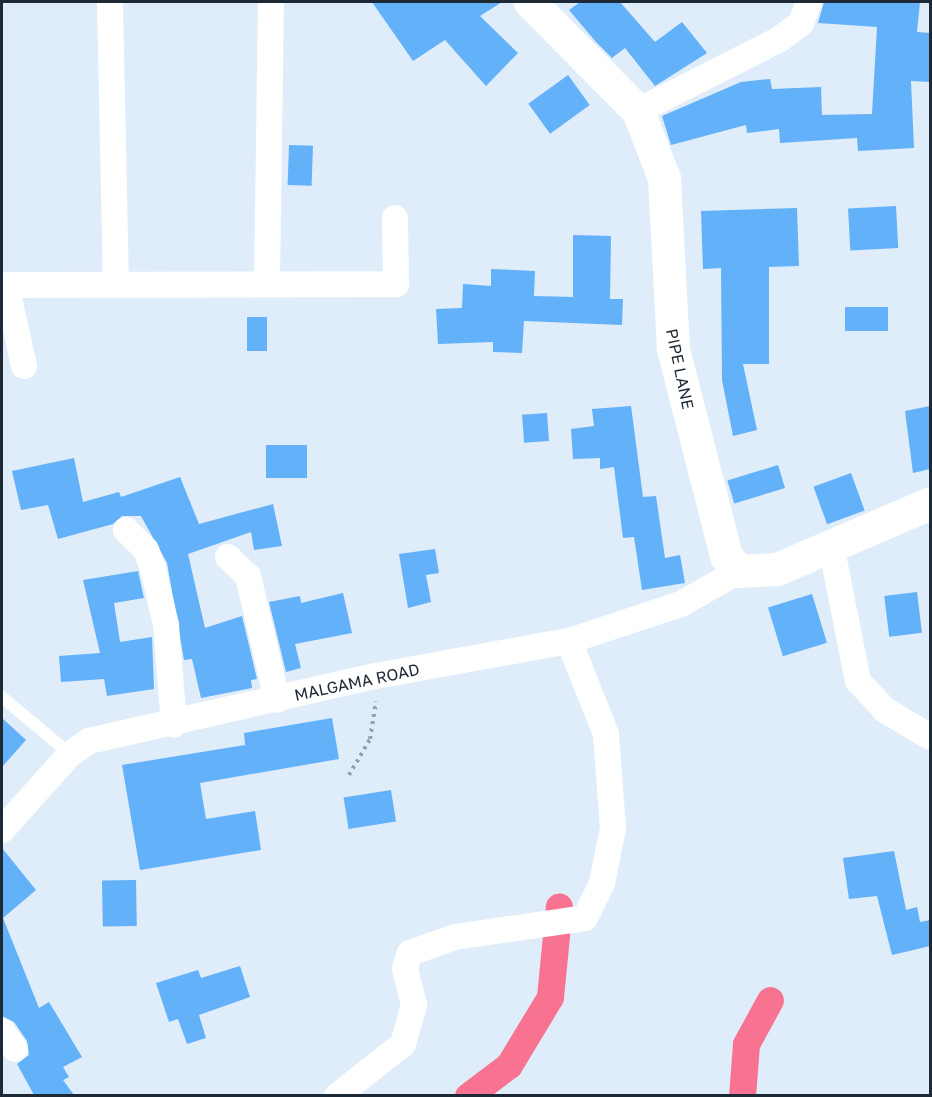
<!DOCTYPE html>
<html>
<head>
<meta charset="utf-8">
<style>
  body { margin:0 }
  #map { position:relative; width:932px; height:1097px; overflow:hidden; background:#dfecf9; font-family:"Golos Text",sans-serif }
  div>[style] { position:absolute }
  .canal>* { height:27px; margin:-13.5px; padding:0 13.5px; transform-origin:13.5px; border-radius:13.5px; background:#f87391 }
  .building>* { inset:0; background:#62b1f9; transform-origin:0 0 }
  .path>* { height:4px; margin-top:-2px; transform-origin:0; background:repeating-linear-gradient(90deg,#94a1ae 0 3px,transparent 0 7.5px) }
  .lane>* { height:12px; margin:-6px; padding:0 6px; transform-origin:6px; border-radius:6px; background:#fff }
  .street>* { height:26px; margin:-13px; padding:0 13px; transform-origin:13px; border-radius:13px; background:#fff }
  .secondary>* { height:33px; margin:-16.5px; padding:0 16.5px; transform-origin:16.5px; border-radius:16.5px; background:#fff }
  span { translate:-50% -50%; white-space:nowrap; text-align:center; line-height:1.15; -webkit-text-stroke:5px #fff; paint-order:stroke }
  .street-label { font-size:16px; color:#1d2935 }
  .frame { position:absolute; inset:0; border:3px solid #1d2935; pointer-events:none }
</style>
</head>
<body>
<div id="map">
  <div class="canal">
    <i style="left:468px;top:1096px;width:51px;rotate:-37.1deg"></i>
    <i style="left:509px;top:1065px;width:79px;rotate:-58.9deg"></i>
    <i style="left:550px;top:997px;width:91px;rotate:-84.4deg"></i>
    <i style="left:742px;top:1096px;width:52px;rotate:-85.6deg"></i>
    <i style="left:746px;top:1044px;width:50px;rotate:-61.4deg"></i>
  </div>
  <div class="building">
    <i style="clip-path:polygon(372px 2px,502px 2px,480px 16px,518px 53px,486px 86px,445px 40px,413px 61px)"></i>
    <i style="clip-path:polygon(580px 2px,620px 2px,655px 42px,682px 22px,707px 53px,655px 86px,625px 48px,612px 58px,596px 42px,569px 10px)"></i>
    <i style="clip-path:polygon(824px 2px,920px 2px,917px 32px,930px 33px,930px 82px,911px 81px,914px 148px,858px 151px,857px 138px,780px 143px,779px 129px,747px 133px,746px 125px,671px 145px,662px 116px,741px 82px,770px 79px,772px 89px,821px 87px,822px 115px,872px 114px,877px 27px,818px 23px)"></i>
    <i style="left:568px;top:75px;width:37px;height:49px;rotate:54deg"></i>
    <i style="left:289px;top:145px;width:24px;height:40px;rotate:2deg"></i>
    <i style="left:896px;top:206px;width:42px;height:48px;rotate:87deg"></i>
    <i style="clip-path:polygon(797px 208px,799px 266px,769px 267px,769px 364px,743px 364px,757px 430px,733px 436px,722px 380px,721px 268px,703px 269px,701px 211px)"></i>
    <i style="clip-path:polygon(573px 235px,611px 236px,610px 299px,623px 299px,622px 325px,524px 321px,522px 353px,493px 352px,493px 342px,438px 344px,436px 309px,462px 308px,463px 284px,491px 286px,491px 269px,535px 271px,534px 296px,573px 297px)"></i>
    <i style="left:888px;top:307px;width:24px;height:43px;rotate:90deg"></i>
    <i style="left:247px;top:317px;width:20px;height:34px"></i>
    <i style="clip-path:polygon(631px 406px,643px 497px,656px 496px,665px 558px,680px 555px,685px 583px,642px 590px,634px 537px,623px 538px,614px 467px,600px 469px,600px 458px,573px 459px,571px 429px,594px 426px,592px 409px)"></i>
    <i style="clip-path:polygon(930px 406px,930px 469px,913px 473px,905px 411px)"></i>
    <i style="left:547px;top:413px;width:28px;height:25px;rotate:86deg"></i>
    <i style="left:266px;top:445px;width:41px;height:33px"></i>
    <i style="clip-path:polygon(74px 458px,83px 502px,119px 492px,121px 497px,180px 477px,199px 524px,273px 504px,282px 546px,254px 550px,251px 532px,188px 554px,205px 628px,242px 616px,257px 679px,251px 680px,252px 688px,201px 698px,192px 659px,184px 660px,167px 563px,141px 516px,122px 516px,113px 524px,58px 539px,48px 505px,21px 510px,12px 471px)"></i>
    <i style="left:778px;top:465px;width:24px;height:53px;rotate:73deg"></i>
    <i style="left:851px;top:473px;width:40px;height:40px;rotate:70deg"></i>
    <i style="clip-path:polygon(435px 549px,439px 573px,426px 575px,431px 602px,408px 608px,399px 554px)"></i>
    <i style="clip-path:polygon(138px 571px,144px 598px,114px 603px,120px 642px,152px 637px,154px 689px,107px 696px,104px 679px,61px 682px,59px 656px,100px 653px,83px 580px)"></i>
    <i style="left:917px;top:592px;width:41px;height:33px;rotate:83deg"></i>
    <i style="clip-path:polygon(343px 593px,352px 633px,295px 644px,301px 668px,286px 672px,269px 602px,300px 596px,301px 603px)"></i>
    <i style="left:812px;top:594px;width:51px;height:46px;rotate:73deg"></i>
    <i style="clip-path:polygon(2px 718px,26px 740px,2px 767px)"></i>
    <i style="clip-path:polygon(332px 718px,339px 759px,200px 783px,206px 819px,255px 811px,261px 850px,140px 870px,122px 765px,245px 745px,244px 733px)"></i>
    <i style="left:391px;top:790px;width:32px;height:48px;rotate:81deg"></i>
    <i style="clip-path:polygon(2px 848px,36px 890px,3px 918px,39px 1008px,49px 1002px,82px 1057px,63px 1067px,69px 1077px,63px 1080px,74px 1095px,34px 1095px,17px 1064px,29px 1055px,27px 1041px,14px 1022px,2px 1016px)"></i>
    <i style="clip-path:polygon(894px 851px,906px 910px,917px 907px,920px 922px,930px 920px,930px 946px,892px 955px,877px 896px,849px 899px,843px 858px)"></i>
    <i style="left:136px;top:880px;width:46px;height:34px;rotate:89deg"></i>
    <i style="clip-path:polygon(240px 966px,250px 997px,199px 1015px,206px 1038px,187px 1044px,178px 1019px,169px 1022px,156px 983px,198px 970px,201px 978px)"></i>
  </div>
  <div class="path">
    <i style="left:349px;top:775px;width:42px;rotate:-59.7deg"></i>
    <i style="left:370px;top:739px;width:38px;rotate:-81deg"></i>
  </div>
  <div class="lane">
    <i style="left:2px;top:697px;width:89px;rotate:40deg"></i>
  </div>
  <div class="street">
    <i style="left:110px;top:2px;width:282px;rotate:88.8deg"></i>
    <i style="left:638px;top:111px;width:159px;rotate:-26.9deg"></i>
    <i style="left:780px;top:39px;width:26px;rotate:-37deg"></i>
    <i style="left:801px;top:23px;width:22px;rotate:-69deg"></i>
    <i style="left:267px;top:284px;width:282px;rotate:-89.2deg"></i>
    <i style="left:24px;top:366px;width:83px;rotate:-102.5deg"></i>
    <i style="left:6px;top:285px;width:390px;rotate:-0.1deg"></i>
    <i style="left:396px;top:284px;width:66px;rotate:-90.9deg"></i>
    <i style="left:126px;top:530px;width:28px;rotate:45deg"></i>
    <i style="left:146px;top:550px;width:19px;rotate:69deg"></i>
    <i style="left:153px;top:568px;width:58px;rotate:77.2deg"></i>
    <i style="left:166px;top:625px;width:100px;rotate:85.4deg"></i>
    <i style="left:831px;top:545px;width:139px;rotate:78.8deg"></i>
    <i style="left:858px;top:681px;width:40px;rotate:47deg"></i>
    <i style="left:885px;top:710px;width:52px;rotate:31deg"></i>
    <i style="left:228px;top:557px;width:28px;rotate:44deg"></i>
    <i style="left:248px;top:576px;width:127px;rotate:76.8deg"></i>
    <i style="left:2px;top:830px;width:102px;rotate:-48.2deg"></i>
    <i style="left:70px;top:754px;width:23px;rotate:-34deg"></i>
    <i style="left:89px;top:741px;width:288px;rotate:-12.8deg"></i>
    <i style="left:370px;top:677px;width:202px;rotate:-10.3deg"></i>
    <i style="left:569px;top:641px;width:118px;rotate:-18.3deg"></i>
    <i style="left:681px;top:604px;width:67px;rotate:-29.6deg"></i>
    <i style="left:2px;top:1031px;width:22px;rotate:54deg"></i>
    <i style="left:337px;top:1096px;width:84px;rotate:-38.2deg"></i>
    <i style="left:403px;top:1044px;width:41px;rotate:-74.2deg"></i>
    <i style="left:414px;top:1005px;width:38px;rotate:-104deg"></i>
    <i style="left:405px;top:968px;width:16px;rotate:-72deg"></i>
    <i style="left:410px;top:953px;width:48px;rotate:-19.6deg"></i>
    <i style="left:455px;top:937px;width:131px;rotate:-8.3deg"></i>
    <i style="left:585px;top:918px;width:39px;rotate:-64deg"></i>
    <i style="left:602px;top:883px;width:56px;rotate:-78.7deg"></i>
    <i style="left:613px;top:828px;width:94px;rotate:-94.3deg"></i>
    <i style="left:606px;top:734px;width:100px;rotate:-111.7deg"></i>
  </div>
  <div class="secondary">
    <i style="left:530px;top:2px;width:153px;rotate:45.3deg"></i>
    <i style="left:638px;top:111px;width:72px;rotate:68.8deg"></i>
    <i style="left:664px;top:178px;width:171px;rotate:87deg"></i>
    <i style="left:673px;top:349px;width:214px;rotate:75.6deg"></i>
    <i style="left:726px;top:556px;width:20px;rotate:49deg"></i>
    <i style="left:739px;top:571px;width:38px;rotate:-3deg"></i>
    <i style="left:777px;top:569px;width:167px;rotate:-23.3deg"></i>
  </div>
  <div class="street-label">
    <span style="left:680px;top:369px;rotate:78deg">PIPE LANE</span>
    <span style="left:357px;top:682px;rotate:-12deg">MALGAMA ROAD</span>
  </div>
  <div class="frame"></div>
</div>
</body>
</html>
